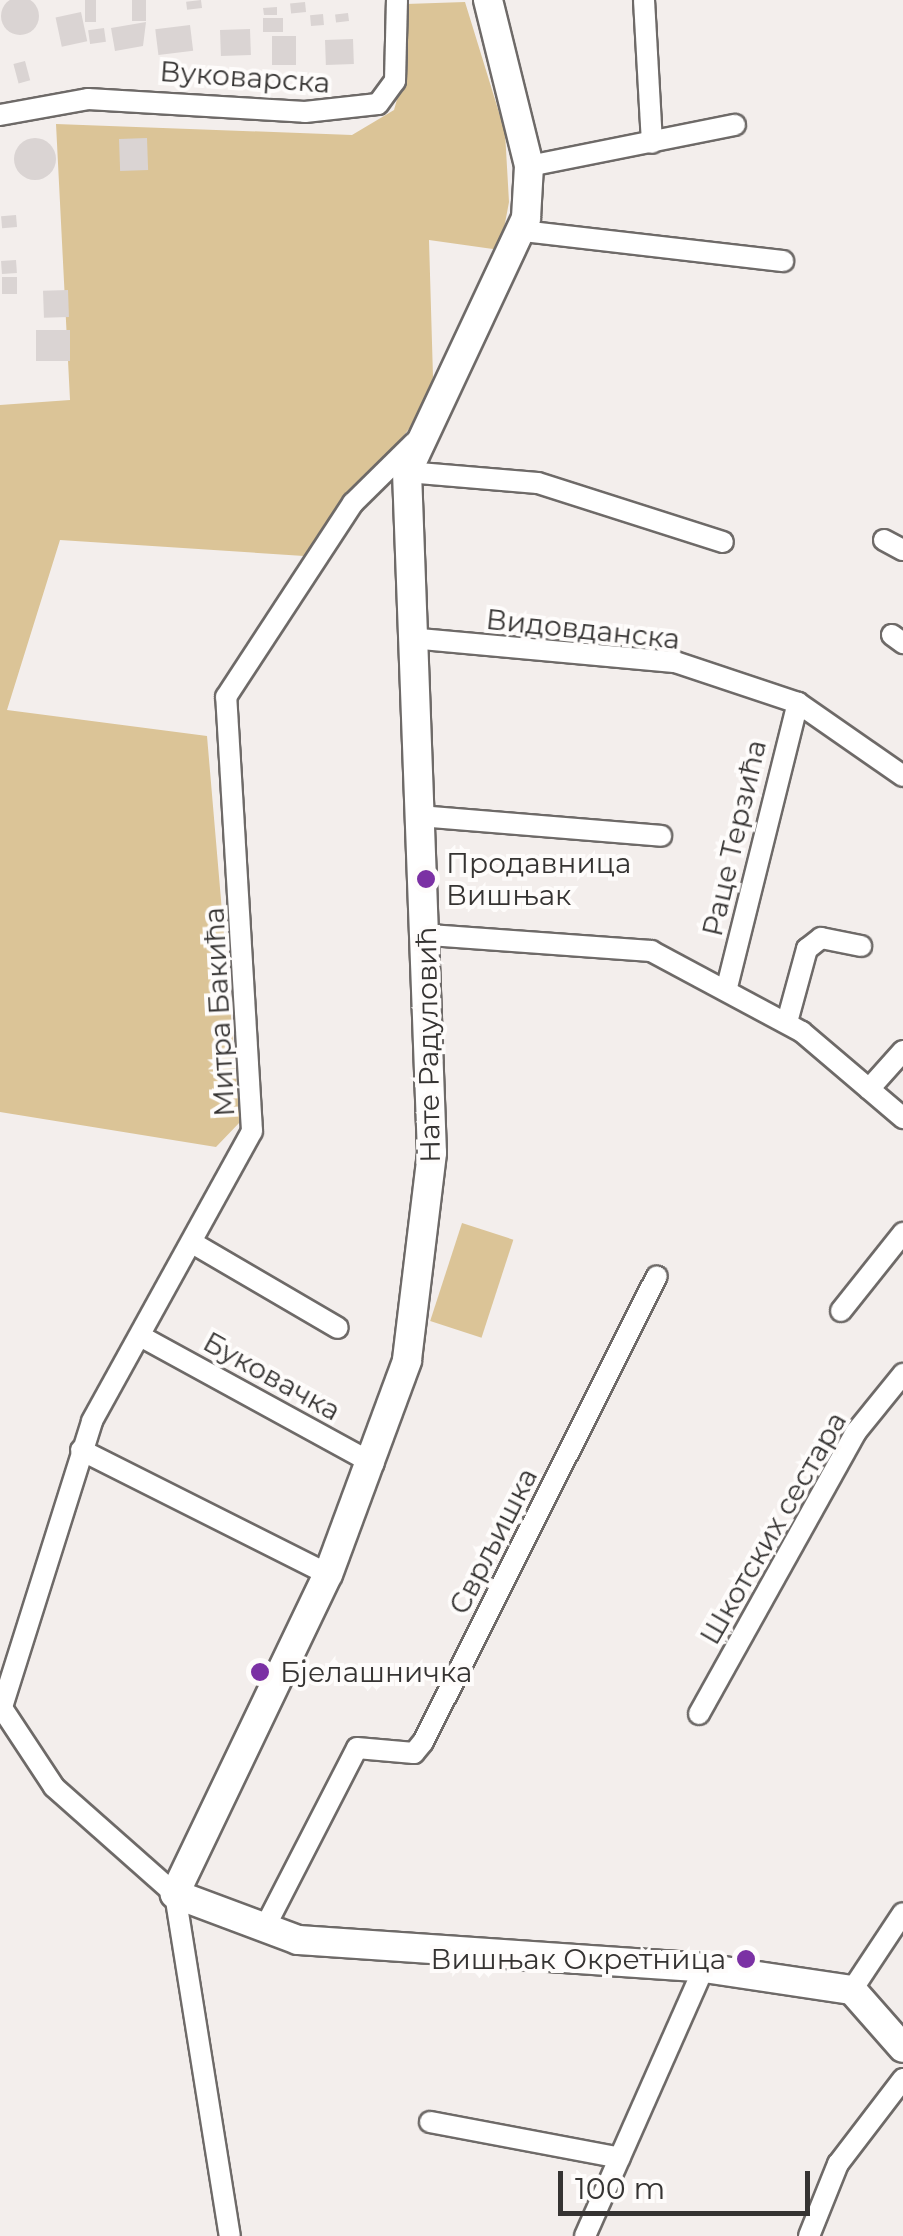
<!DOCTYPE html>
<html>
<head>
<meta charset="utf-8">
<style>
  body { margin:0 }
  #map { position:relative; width:903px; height:2236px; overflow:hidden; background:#f3eeec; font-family:Montserrat,sans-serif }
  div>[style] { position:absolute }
  .green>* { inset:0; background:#dbc497; transform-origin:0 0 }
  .building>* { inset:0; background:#dad4d3; transform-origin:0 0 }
  .round { border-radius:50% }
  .roads { filter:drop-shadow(2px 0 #6e6a68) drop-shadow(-2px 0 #6e6a68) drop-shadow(0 2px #6e6a68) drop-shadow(0 -2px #6e6a68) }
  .street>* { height:20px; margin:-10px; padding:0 10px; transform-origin:10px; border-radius:10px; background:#fff }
  .secondary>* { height:28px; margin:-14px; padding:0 14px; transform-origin:14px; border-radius:14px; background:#fff }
  .dots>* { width:28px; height:28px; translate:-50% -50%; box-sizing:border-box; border:5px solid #fefcfb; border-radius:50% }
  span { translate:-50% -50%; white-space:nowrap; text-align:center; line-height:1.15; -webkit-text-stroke:8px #fefcfb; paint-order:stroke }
  .street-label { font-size:28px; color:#353332 }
  .poi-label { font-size:28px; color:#353332 }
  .left { translate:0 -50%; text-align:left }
  .right { translate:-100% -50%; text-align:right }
  .scale { position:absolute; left:558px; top:2171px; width:252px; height:45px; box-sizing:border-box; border:5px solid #353332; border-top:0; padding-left:12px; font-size:30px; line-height:35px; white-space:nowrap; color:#353332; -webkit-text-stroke:8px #fefcfb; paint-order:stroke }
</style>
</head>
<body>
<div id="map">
  <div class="green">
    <i style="clip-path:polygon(465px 2px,505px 132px,509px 202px,500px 250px,429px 240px,433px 377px,423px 412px,304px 556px,60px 540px,7px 710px,207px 736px,240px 1122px,216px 1147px,0 1112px,0 405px,70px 400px,56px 124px,352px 135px,394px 110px,407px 64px,406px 4px)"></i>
    <i style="left:462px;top:1223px;width:54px;height:103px;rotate:18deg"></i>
  </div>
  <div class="building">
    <i class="round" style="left:1px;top:-3px;width:38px;height:38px"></i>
    <i style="left:85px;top:0;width:11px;height:22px"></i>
    <i style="left:132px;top:0;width:14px;height:21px"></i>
    <i style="left:201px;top:0;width:8px;height:15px;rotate:83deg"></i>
    <i style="left:305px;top:2px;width:10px;height:15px;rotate:84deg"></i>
    <i style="clip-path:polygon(277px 7px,277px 15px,264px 15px,263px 8px)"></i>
    <i style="left:81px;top:12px;width:30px;height:26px;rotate:78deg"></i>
    <i style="left:348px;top:13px;width:8px;height:13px;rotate:83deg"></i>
    <i style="left:323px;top:14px;width:11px;height:13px;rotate:85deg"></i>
    <i style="left:263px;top:18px;width:20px;height:14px"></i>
    <i style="clip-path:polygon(146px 22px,143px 46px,115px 51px,111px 28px)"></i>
    <i style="left:190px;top:25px;width:26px;height:35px;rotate:83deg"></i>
    <i style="left:104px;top:28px;width:14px;height:16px;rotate:82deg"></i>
    <i style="left:250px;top:29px;width:26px;height:30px;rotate:88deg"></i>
    <i style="left:272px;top:36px;width:24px;height:29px"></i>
    <i style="left:353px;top:39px;width:25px;height:28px;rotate:88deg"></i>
    <i style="left:25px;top:61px;width:20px;height:12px;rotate:75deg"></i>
    <i style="left:147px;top:138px;width:32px;height:28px;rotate:88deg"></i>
    <i class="round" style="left:14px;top:138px;width:42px;height:42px"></i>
    <i style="left:16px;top:215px;width:12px;height:15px;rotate:85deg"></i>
    <i style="left:16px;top:260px;width:13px;height:15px;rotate:86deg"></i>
    <i style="left:2px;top:277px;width:15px;height:17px"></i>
    <i style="left:68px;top:290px;width:27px;height:25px;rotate:88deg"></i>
    <i style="left:36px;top:330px;width:34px;height:31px"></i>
  </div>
  <div class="roads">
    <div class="street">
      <i style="left:644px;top:0;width:143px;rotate:86.8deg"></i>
      <i style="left:0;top:115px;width:89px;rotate:-10.3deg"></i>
      <i style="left:88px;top:99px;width:217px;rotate:3.4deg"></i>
      <i style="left:305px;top:112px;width:73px;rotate:-6.3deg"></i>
      <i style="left:378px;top:104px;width:29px;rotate:-54deg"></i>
      <i style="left:395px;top:81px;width:81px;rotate:-88.6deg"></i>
      <i style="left:529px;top:166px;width:210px;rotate:-11.3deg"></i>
      <i style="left:523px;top:231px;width:262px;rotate:6.6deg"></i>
      <i style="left:407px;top:472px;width:131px;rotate:4.8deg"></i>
      <i style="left:538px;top:483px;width:194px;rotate:17.7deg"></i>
      <i style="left:884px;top:540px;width:21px;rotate:28deg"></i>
      <i style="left:892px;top:635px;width:14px;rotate:36deg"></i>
      <i style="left:410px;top:638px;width:266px;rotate:5.2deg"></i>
      <i style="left:675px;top:662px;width:130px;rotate:18.4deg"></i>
      <i style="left:798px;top:703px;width:128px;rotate:34.8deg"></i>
      <i style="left:420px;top:816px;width:242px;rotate:4.7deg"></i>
      <i style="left:429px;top:935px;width:223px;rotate:4.1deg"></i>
      <i style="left:651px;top:951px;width:171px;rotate:28.2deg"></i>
      <i style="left:802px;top:1032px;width:133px;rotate:40.4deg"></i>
      <i style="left:727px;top:987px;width:293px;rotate:-76deg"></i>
      <i style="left:787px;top:1022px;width:76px;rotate:-74.7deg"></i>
      <i style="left:807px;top:949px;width:18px;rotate:-38deg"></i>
      <i style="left:821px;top:938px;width:41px;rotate:11.3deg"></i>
      <i style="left:869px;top:1089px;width:51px;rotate:-48.2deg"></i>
      <i style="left:196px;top:1245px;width:164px;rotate:30.3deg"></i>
      <i style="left:841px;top:1311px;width:100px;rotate:-51.5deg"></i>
      <i style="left:142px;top:1337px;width:264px;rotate:28.7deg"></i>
      <i style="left:81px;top:1450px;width:276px;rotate:26.7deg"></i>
      <i style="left:0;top:1705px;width:98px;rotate:56.6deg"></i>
      <i style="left:54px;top:1787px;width:162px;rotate:41.5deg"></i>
      <i style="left:175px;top:1894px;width:346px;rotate:80.9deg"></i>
      <i style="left:2px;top:1707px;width:300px;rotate:-72.5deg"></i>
      <i style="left:92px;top:1421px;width:331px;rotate:-61.1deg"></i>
      <i style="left:252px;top:1131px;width:435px;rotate:-93.4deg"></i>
      <i style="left:226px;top:697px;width:232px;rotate:-56.8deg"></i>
      <i style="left:353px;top:503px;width:86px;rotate:-44.5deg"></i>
      <i style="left:699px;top:1714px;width:323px;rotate:-60.9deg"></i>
      <i style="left:856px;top:1432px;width:75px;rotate:-51deg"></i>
      <i style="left:264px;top:1929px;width:203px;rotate:-62.8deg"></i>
      <i style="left:357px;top:1748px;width:57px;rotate:5deg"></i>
      <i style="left:414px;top:1753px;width:14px;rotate:-51deg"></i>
      <i style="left:423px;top:1742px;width:521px;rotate:-63.34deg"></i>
      <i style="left:852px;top:1990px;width:92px;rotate:-56.5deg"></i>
      <i style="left:430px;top:2122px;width:193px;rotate:10.7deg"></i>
      <i style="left:585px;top:2236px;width:293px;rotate:-66.1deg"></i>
      <i style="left:809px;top:2236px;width:78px;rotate:-68.1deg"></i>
      <i style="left:838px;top:2164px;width:107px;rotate:-52.6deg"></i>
    </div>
    <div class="secondary">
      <i style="left:488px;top:0;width:171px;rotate:76.1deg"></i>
      <i style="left:529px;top:166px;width:52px;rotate:93.3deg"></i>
      <i style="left:526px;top:218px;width:280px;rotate:115.1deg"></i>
      <i style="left:407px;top:472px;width:681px;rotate:87.9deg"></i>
      <i style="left:432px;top:1153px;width:209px;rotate:96.9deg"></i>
      <i style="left:407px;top:1361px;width:227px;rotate:110.3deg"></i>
      <i style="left:328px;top:1574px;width:355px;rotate:115.6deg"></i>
      <i style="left:175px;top:1894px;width:131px;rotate:20.5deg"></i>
      <i style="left:298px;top:1940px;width:407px;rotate:3.9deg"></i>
      <i style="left:704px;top:1968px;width:150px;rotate:8.5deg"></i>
      <i style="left:852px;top:1990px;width:77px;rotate:48.7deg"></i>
    </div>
  </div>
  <div class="dots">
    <i style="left:426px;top:879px;background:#7b31a4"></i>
    <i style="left:260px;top:1672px;background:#7b31a4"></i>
    <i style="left:746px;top:1959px;background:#7b31a4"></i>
  </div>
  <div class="street-label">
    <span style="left:245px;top:77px;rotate:4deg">Вуковарска</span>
    <span style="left:583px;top:629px;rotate:6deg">Видовданска</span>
    <span style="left:734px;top:838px;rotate:-77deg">Раце Терзића</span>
    <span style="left:219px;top:1012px;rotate:-93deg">Митра Бакића</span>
    <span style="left:428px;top:1045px;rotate:-91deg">Нате Радуловић</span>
    <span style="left:272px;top:1376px;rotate:29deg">Буковачка</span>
    <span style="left:773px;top:1528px;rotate:-60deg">Шкотских сестара</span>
    <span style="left:493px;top:1541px;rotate:-63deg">Сврљишка</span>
  </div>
  <div class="poi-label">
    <span class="left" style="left:446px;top:879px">Продавница<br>Вишњак</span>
    <span class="left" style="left:280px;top:1672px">Бјелашничка</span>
    <span class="right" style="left:726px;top:1959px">Вишњак Окретница</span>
  </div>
  <div class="scale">100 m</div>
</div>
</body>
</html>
